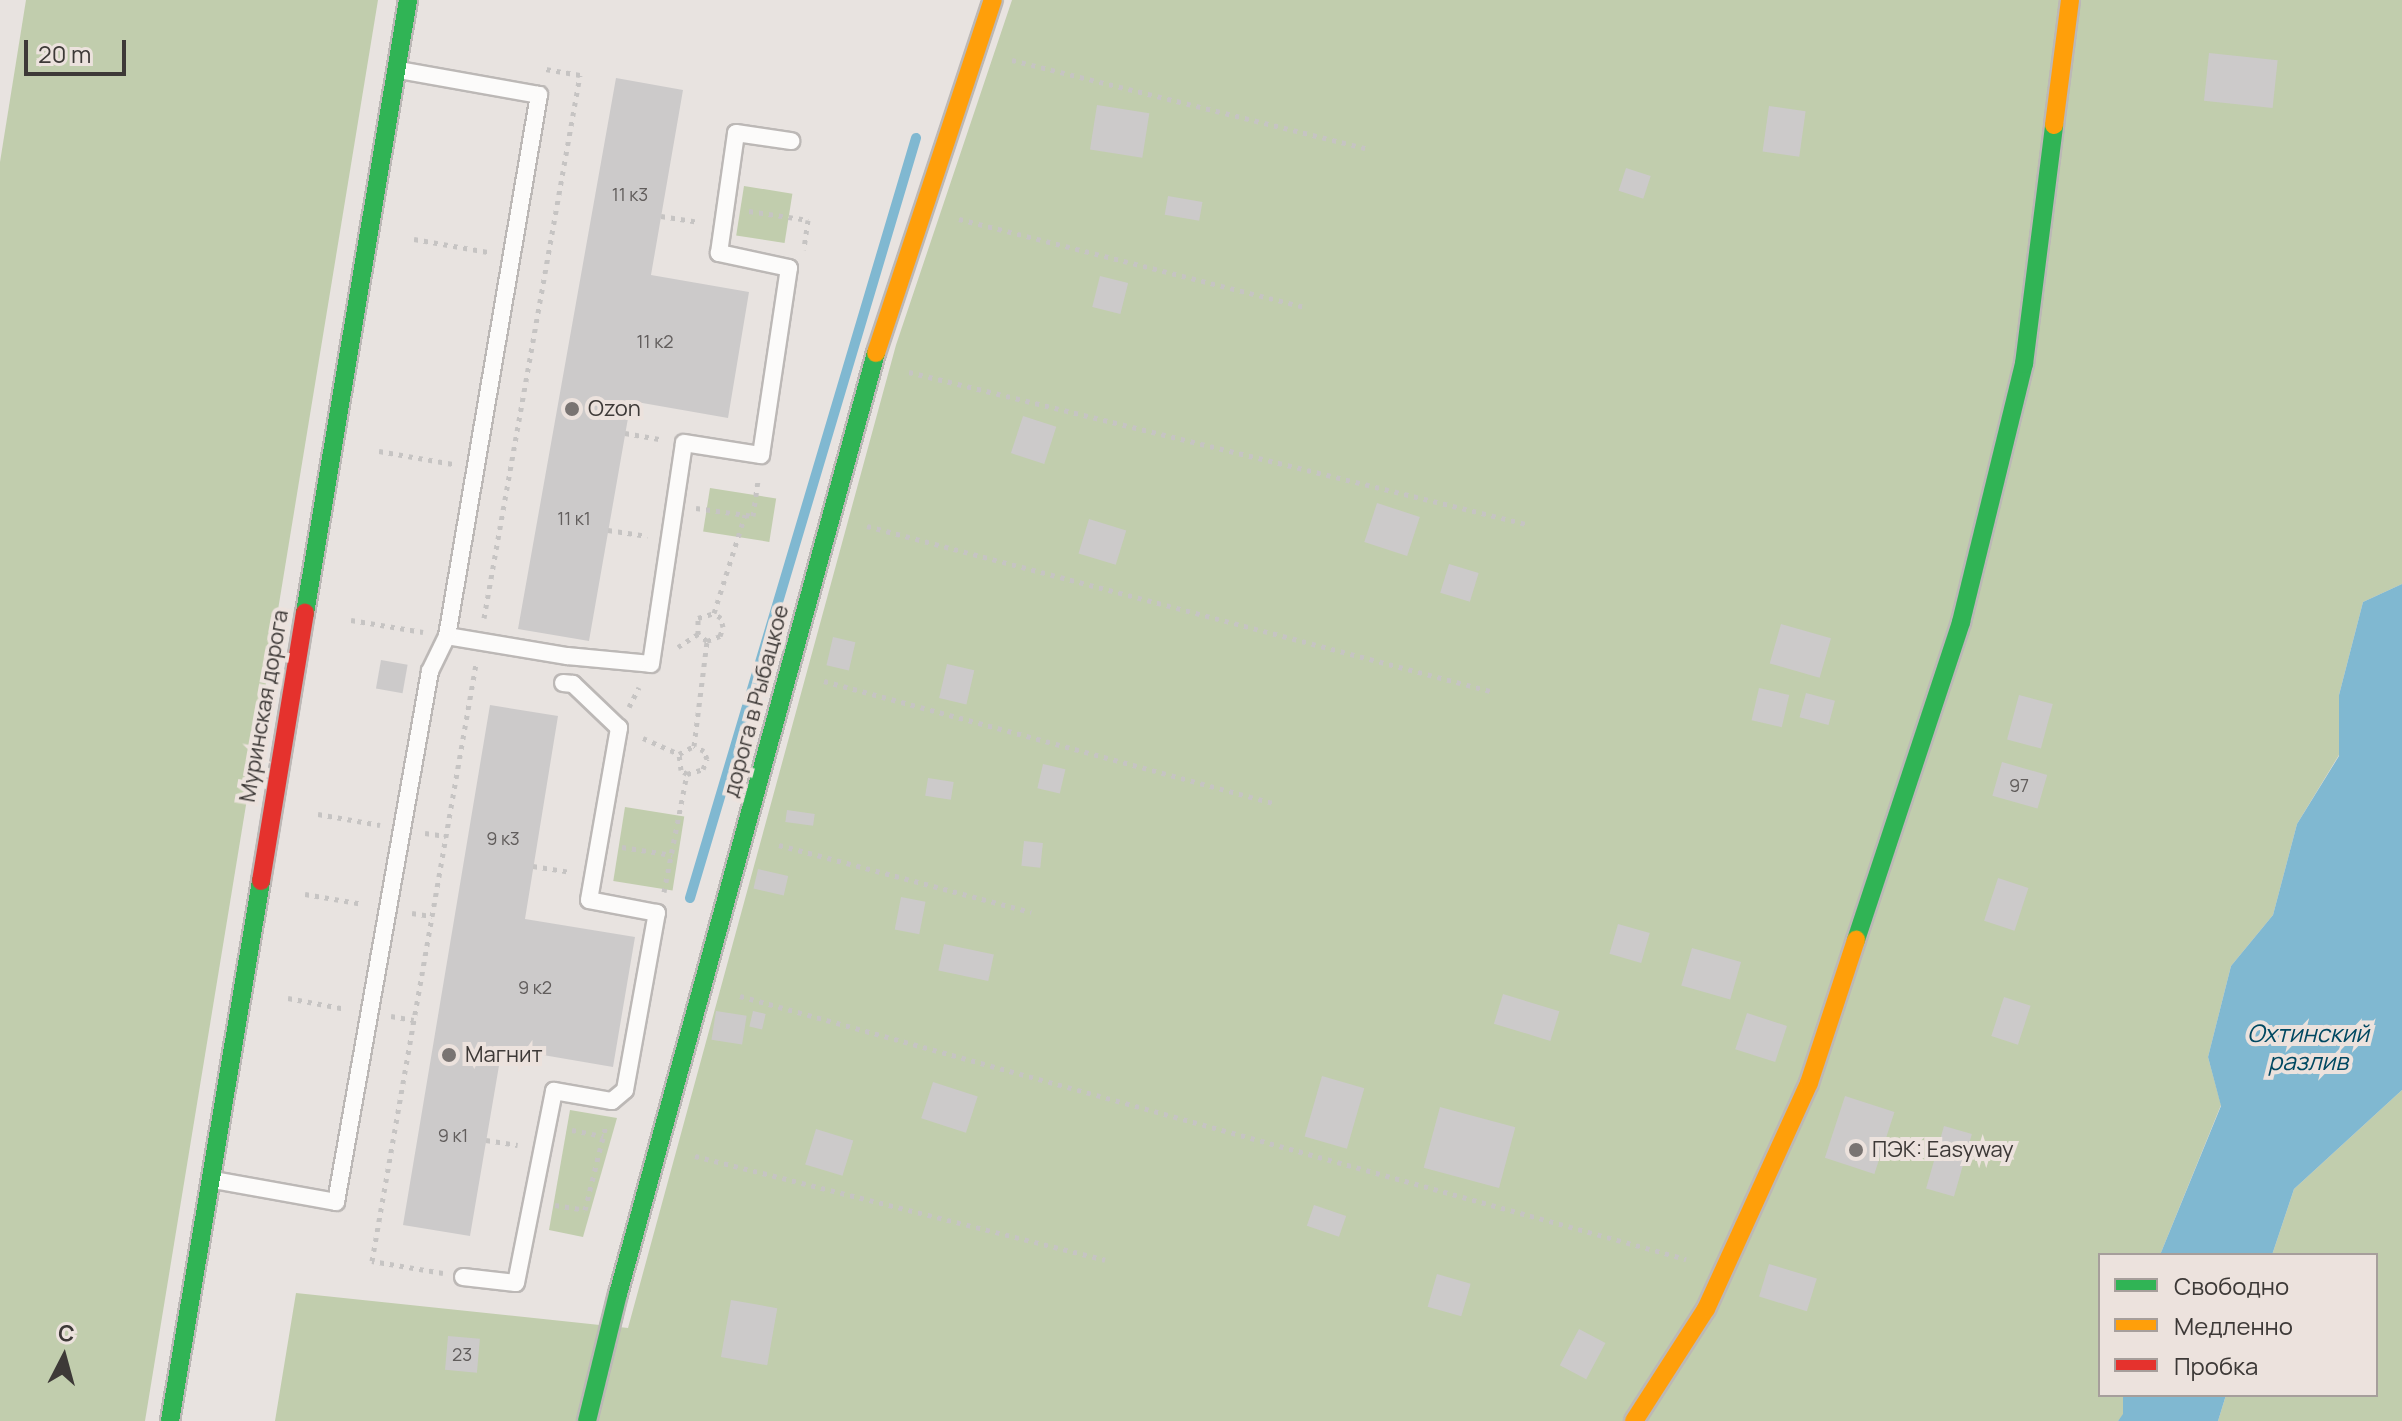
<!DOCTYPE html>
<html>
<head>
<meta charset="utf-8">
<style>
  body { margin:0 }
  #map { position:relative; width:2402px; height:1421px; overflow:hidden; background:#e8e3e0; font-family:Manrope,sans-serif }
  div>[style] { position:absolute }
  .green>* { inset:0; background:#c1cdad; transform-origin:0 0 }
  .water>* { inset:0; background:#80b8d1 }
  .stream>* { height:10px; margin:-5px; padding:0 5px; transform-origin:5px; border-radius:5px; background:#80b8d1 }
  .building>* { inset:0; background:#cccaca; transform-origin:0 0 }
  .path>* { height:5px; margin-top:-2.5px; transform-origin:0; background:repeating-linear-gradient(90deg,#c6c4c3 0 4px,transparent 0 10px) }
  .roads { filter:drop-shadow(2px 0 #bcb8b6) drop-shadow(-2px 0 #bcb8b6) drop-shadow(0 2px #bcb8b6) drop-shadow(0 -2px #bcb8b6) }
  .lane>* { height:16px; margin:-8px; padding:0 8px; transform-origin:8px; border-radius:8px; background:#fcfbfa }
  .fast>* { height:18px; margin:-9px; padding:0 9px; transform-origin:9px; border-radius:9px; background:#30b455 }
  .slow>* { height:18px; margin:-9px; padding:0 9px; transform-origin:9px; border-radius:9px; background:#ff9f0a }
  .jam>* { height:18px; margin:-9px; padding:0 9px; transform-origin:9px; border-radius:9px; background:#e5322d }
  .dots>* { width:22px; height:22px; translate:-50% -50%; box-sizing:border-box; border:4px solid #ece2dd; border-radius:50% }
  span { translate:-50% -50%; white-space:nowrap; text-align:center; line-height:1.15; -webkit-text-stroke:8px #ece2dd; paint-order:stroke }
  .number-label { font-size:18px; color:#615d5c }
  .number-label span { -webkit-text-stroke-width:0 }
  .poi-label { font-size:22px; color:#3d3937 }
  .left { translate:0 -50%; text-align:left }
  .street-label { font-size:22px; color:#3d3937 }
  .water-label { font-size:24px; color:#004861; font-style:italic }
  .legend { position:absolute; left:2098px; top:1253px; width:280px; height:144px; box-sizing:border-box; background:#ece2dd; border:2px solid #a69e9b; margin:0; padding:10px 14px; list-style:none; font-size:24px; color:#3d3937 }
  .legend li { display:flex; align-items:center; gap:16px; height:40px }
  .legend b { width:40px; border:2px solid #a69e9b }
  .north { position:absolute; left:24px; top:1317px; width:80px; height:80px; -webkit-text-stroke:6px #ece2dd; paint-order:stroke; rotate:6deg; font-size:22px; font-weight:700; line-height:32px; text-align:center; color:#3d3937 }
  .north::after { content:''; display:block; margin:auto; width:28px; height:36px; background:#3d3937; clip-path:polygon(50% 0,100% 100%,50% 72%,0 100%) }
  .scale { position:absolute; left:24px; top:40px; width:102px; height:36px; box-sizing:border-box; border:4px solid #3d3937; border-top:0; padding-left:10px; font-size:24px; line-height:28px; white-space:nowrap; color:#3d3937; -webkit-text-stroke:6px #ece2dd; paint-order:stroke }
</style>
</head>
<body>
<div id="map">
  <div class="green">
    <i style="clip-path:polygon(26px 0,378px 0,145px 1421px,0 1421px,0 162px)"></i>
    <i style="clip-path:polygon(1012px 0,2402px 0,2402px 584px,2363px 602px,2339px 695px,2339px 755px,2297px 824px,2273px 915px,2231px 966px,2208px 1057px,2221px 1105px,2160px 1255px,2100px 1255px,2100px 1395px,2123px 1395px,2123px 1415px,2118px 1421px,275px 1421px,296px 1293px,628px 1328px,896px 345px)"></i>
    <i style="left:744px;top:186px;width:49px;height:50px;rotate:9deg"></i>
    <i style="left:710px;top:488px;width:67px;height:44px;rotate:9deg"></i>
    <i style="left:625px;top:807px;width:60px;height:75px;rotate:9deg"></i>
    <i style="clip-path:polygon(2402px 1090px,2402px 1421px,2218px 1421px,2226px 1395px,2376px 1395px,2376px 1255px,2272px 1255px,2294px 1189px)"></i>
    <i style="clip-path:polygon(570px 1110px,617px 1118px,583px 1237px,549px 1230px)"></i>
  </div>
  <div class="water">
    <i style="clip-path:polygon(2402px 584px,2402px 1090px,2294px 1189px,2272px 1255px,2160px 1255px,2221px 1106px,2208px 1057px,2231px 966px,2273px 915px,2297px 824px,2339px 756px,2339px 695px,2363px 602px)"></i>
    <i style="clip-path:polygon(2123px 1395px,2226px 1395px,2218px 1421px,2118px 1421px,2123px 1414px)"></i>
  </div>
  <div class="stream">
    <i style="left:690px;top:898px;width:793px;rotate:-73.44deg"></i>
  </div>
  <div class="building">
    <i style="left:2209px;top:53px;width:69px;height:48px;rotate:6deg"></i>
    <i style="clip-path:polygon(616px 78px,683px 90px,651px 275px,749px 292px,728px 418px,631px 401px,589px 641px,518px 629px)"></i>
    <i style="left:1097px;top:105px;width:53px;height:45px;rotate:9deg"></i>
    <i style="left:1769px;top:106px;width:37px;height:46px;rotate:8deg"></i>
    <i style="left:1626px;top:168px;width:26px;height:24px;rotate:18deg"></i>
    <i style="left:1168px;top:196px;width:35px;height:19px;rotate:10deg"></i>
    <i style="left:1100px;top:276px;width:29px;height:32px;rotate:14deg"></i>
    <i style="left:1023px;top:416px;width:35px;height:39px;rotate:18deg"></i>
    <i style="left:1377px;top:503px;width:45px;height:41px;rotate:18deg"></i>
    <i style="left:1089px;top:519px;width:39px;height:36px;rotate:17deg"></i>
    <i style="left:1449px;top:564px;width:31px;height:30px;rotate:17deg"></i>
    <i style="left:1781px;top:624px;width:52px;height:41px;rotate:16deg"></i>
    <i style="left:833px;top:637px;width:23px;height:29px;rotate:13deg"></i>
    <i style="left:381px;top:660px;width:27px;height:29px;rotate:10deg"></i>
    <i style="left:947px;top:664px;width:28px;height:35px;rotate:13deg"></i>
    <i style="left:1759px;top:688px;width:31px;height:33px;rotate:13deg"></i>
    <i style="left:1806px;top:693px;width:30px;height:25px;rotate:15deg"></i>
    <i style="left:2019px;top:695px;width:35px;height:46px;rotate:15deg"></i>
    <i style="clip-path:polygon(490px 705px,558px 716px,525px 919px,635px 937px,613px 1067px,502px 1048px,470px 1236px,403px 1225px)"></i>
    <i style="left:2002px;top:762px;width:47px;height:35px;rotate:16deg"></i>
    <i style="left:1043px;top:764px;width:23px;height:25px;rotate:13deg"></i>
    <i style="left:928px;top:778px;width:26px;height:18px;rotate:9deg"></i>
    <i style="left:787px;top:810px;width:28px;height:12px;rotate:8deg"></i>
    <i style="left:1024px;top:841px;width:19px;height:25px;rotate:6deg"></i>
    <i style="left:758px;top:869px;width:31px;height:20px;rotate:13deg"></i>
    <i style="left:1998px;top:878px;width:32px;height:45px;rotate:18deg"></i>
    <i style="left:901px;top:897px;width:25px;height:33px;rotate:11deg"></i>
    <i style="left:1618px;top:924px;width:33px;height:31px;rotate:16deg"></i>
    <i style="left:944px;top:944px;width:51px;height:27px;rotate:12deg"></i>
    <i style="left:1692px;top:948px;width:51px;height:39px;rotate:16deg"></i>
    <i style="left:1503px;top:994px;width:59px;height:31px;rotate:17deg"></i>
    <i style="left:2004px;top:997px;width:28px;height:41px;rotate:18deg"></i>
    <i style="left:716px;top:1011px;width:31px;height:29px;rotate:9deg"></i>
    <i style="left:753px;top:1011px;width:13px;height:16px;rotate:13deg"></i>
    <i style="left:1747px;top:1013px;width:42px;height:38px;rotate:18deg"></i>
    <i style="left:1322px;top:1076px;width:44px;height:63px;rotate:16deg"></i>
    <i style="left:933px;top:1082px;width:47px;height:38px;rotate:18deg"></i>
    <i style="left:1845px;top:1096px;width:52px;height:65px;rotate:18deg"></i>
    <i style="left:1440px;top:1107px;width:78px;height:63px;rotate:15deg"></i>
    <i style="left:1944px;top:1126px;width:29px;height:65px;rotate:16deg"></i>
    <i style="left:816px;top:1129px;width:39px;height:37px;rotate:17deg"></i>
    <i style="left:1314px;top:1205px;width:34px;height:22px;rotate:19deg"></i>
    <i style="left:1769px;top:1264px;width:50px;height:34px;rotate:17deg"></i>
    <i style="left:1437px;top:1274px;width:35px;height:34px;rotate:16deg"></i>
    <i style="left:731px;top:1300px;width:47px;height:58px;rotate:10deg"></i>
    <i style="left:1579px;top:1329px;width:30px;height:41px;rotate:28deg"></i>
    <i style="left:448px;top:1336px;width:32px;height:34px;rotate:5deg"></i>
  </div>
  <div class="path">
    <i style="left:1012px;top:60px;width:364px;rotate:14deg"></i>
    <i style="left:749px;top:211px;width:60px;rotate:8.7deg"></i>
    <i style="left:808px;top:220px;width:30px;rotate:98deg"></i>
    <i style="left:661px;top:216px;width:37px;rotate:9deg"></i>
    <i style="left:959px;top:219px;width:357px;rotate:14.3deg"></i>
    <i style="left:414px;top:239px;width:75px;rotate:10deg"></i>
    <i style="left:909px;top:372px;width:635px;rotate:13.84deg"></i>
    <i style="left:625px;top:433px;width:39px;rotate:10deg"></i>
    <i style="left:379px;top:451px;width:75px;rotate:10deg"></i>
    <i style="left:696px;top:508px;width:58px;rotate:8deg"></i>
    <i style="left:753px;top:516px;width:37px;rotate:-82deg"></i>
    <i style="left:867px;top:526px;width:649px;rotate:14.83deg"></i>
    <i style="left:608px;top:530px;width:40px;rotate:8.5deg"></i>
    <i style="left:484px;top:618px;width:551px;rotate:-79.97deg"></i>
    <i style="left:580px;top:75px;width:35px;rotate:-170deg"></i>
    <i style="left:351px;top:620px;width:73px;rotate:9.5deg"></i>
    <i style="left:707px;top:641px;width:11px;rotate:-142deg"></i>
    <i style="left:698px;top:634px;width:16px;rotate:-90deg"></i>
    <i style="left:698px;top:618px;width:17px;rotate:-17deg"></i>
    <i style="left:678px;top:647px;width:24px;rotate:-33deg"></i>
    <i style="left:824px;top:681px;width:469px;rotate:15.2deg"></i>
    <i style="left:629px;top:707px;width:22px;rotate:-63deg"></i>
    <i style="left:643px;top:738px;width:39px;rotate:24deg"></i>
    <i style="left:687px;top:774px;width:7px;rotate:-146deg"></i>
    <i style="left:681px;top:770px;width:16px;rotate:-97deg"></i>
    <i style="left:679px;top:754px;width:17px;rotate:-28deg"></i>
    <i style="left:318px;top:814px;width:63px;rotate:10.1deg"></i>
    <i style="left:425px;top:833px;width:21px;rotate:8deg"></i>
    <i style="left:779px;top:845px;width:261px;rotate:14.9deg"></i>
    <i style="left:622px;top:847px;width:51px;rotate:9.1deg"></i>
    <i style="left:533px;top:866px;width:39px;rotate:9deg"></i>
    <i style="left:664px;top:892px;width:120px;rotate:-79deg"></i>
    <i style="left:687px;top:774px;width:17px;rotate:-17deg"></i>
    <i style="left:703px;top:769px;width:11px;rotate:-68deg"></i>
    <i style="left:707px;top:759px;width:9px;rotate:-111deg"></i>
    <i style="left:704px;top:751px;width:11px;rotate:-153deg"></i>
    <i style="left:694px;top:746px;width:106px;rotate:-82.9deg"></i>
    <i style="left:707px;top:641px;width:14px;rotate:-21deg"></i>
    <i style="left:720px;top:636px;width:9px;rotate:-72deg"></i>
    <i style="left:723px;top:627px;width:9px;rotate:-103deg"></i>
    <i style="left:721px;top:618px;width:9px;rotate:-144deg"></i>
    <i style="left:714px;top:613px;width:103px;rotate:-72.4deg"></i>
    <i style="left:305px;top:894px;width:59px;rotate:9.8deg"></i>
    <i style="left:412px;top:913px;width:20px;rotate:9deg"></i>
    <i style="left:740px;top:996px;width:982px;rotate:15.54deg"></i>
    <i style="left:288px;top:998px;width:59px;rotate:10.7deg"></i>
    <i style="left:391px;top:1016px;width:23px;rotate:10deg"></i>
    <i style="left:572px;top:1130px;width:32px;rotate:11deg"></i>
    <i style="left:486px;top:1140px;width:32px;rotate:9deg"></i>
    <i style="left:695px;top:1156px;width:423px;rotate:14.2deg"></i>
    <i style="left:555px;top:1205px;width:30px;rotate:9deg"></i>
    <i style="left:585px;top:1210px;width:88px;rotate:-76.1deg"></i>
    <i style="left:443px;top:1273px;width:72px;rotate:-170.4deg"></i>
    <i style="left:372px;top:1261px;width:606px;rotate:-80.12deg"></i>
  </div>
  <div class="roads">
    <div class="lane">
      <i style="left:447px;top:636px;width:122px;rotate:9.5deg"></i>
      <i style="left:567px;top:656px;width:84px;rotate:5.4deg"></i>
      <i style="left:651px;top:664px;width:223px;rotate:-81.5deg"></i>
      <i style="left:684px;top:443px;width:78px;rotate:8.9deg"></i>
      <i style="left:761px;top:455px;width:189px;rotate:-81.5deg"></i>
      <i style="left:789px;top:268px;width:72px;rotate:-167.9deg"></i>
      <i style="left:719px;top:253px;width:121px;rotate:-81.9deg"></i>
      <i style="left:736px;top:133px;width:56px;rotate:8.3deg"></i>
      <i style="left:214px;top:1180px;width:124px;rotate:10.2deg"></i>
      <i style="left:336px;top:1202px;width:539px;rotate:-79.96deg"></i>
      <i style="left:430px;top:671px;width:39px;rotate:-64deg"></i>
      <i style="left:447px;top:636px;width:549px;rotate:-80.35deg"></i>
      <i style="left:539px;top:95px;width:142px;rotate:-169.9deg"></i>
      <i style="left:463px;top:1277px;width:53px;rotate:6.5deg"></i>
      <i style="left:516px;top:1283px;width:196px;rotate:-78.8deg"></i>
      <i style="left:554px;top:1091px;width:59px;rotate:9.8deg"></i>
      <i style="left:612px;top:1101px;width:17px;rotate:-40deg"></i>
      <i style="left:625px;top:1090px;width:180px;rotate:-79.8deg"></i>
      <i style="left:657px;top:913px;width:69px;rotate:-169.2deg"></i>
      <i style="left:589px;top:900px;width:175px;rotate:-80.1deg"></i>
      <i style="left:619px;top:728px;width:64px;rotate:-136.3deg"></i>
      <i style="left:573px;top:684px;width:10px;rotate:-174deg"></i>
    </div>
    <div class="fast">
      <i style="left:305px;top:613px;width:622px;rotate:-80.46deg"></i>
      <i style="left:1856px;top:940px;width:335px;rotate:-71.7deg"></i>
      <i style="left:1961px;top:622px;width:266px;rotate:-76.3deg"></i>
      <i style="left:2024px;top:364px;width:241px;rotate:-82.8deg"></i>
      <i style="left:170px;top:1421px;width:548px;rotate:-80.43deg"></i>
      <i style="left:587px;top:1421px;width:131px;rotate:-76.3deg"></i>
      <i style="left:618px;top:1294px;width:976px;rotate:-74.67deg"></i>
    </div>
    <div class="slow">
      <i style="left:2054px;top:125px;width:126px;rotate:-82.7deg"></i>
      <i style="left:876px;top:353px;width:372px;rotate:-71.7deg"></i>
      <i style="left:1634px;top:1421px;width:133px;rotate:-57.3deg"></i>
      <i style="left:1706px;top:1309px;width:248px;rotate:-65.5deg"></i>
      <i style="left:1809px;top:1083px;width:151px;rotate:-71.8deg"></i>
    </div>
    <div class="jam">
      <i style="left:261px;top:881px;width:272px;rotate:-80.7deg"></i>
    </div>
  </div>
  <div class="dots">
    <i style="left:572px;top:409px;background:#797472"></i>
    <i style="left:449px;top:1055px;background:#797472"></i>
    <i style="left:1856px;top:1150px;background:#797472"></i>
  </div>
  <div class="number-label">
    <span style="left:630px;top:194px">11 к3</span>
    <span style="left:655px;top:341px">11 к2</span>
    <span style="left:574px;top:518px">11 к1</span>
    <span style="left:2019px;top:785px">97</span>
    <span style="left:503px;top:838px">9 к3</span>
    <span style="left:535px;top:987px">9 к2</span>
    <span style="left:453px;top:1135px">9 к1</span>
    <span style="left:462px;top:1354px">23</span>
  </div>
  <div class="poi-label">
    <span class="left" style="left:588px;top:409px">Ozon</span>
    <span class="left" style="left:465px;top:1055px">Магнит</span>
    <span class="left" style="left:1872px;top:1150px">ПЭК: Easyway</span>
  </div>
  <div class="street-label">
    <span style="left:756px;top:701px;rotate:-75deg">дорога в Рыбацкое</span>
    <span style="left:264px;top:706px;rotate:-80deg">Муринская дорога</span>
  </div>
  <div class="water-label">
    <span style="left:2308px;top:1047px">Охтинский<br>разлив</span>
  </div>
  <ul class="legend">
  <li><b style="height:10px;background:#30b455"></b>Свободно</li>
  <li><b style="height:10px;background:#ff9f0a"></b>Медленно</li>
  <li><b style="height:10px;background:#e5322d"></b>Пробка</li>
  </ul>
  <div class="north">С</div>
  <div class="scale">20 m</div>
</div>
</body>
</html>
